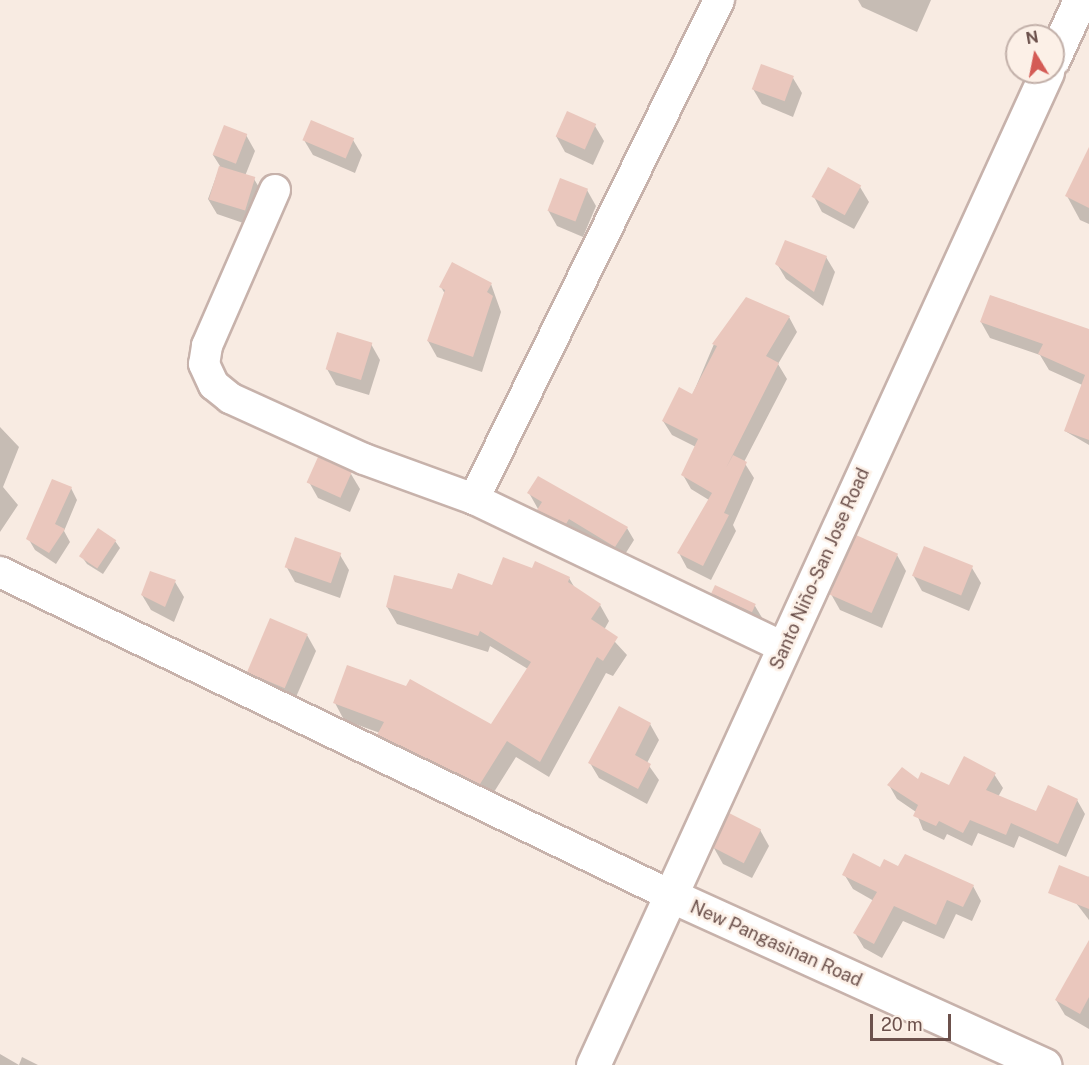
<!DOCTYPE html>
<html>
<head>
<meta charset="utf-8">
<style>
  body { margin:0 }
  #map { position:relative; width:1089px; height:1065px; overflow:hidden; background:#f8ebe2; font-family:"Public Sans",sans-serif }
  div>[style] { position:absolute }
  .shadow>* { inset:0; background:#0003 }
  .building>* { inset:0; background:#eac7bd; transform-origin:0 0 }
  .roads { filter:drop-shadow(2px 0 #c7b2ab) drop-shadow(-2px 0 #c7b2ab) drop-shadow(0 2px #c7b2ab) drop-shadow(0 -2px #c7b2ab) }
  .street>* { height:30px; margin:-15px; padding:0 15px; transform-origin:15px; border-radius:15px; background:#fff }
  .secondary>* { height:33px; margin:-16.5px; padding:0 16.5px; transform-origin:16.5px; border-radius:16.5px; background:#fff }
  span { translate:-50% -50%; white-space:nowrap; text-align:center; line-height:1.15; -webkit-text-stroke:5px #fcf0e7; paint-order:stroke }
  .street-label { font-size:18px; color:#6c514c }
  .north { position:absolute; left:1005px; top:24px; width:60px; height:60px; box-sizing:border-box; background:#fcf0e7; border:2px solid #c2b0a9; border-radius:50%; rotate:350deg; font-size:16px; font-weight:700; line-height:24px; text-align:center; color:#6c514c }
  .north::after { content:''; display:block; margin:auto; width:21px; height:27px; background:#d45b55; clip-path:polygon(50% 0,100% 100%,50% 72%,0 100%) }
  .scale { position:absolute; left:870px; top:1014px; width:81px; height:27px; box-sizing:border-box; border:3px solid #6c514c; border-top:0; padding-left:8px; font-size:18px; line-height:21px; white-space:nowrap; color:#6c514c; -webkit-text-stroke:4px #fcf0e7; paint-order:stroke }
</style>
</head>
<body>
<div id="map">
  <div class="shadow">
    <i style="clip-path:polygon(858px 0,931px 0,917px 32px,862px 7px)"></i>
    <i style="clip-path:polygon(793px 78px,802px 93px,793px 117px,762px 104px,753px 89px)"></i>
    <i style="clip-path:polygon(595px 126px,604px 141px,593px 165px,565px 152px,556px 136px)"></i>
    <i style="clip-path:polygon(246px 135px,255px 151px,245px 176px,254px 179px,263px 194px,252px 226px,217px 214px,208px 199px,220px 166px,213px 155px)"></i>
    <i style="clip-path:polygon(304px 140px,353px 140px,362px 155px,355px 173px,313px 155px)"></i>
    <i style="clip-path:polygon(1089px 156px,1089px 224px,1080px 220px,1067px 196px)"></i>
    <i style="clip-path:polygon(860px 187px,869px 202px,854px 229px,822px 212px,814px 197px)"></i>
    <i style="clip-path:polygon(587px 190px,596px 206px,583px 237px,557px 226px,548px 210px)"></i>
    <i style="clip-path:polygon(826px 257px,835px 272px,823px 306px,786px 279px,777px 264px)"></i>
    <i style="clip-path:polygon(491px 284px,501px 312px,482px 372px,437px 357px,428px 341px,445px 294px,441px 287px)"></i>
    <i style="clip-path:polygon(991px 296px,1089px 330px,1089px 388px,1049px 370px,1040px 355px,990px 338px,981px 322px)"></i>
    <i style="clip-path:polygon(789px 317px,797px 332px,778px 364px,787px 379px,744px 462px,754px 478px,733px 525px,736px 531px,711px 580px,687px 568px,679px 553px,709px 500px,691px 489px,683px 475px,696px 447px,672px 435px,663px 421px,692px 396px,714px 344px)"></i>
    <i style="clip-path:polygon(371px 344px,380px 360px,369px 395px,336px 385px,327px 369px)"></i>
    <i style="clip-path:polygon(1089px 412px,1089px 445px,1065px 431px)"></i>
    <i style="clip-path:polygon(0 427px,19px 447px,3px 487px,18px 505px,0 532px)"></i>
    <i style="clip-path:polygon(351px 474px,360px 489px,350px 512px,318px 498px,309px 482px)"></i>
    <i style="clip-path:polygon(71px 488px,77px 500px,64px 531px,70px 542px,56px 564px,35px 550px,28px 538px)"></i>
    <i style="clip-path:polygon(529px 493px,627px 528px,634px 540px,622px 559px,577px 531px,573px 536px,546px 523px)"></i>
    <i style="clip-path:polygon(296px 539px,340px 555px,349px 570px,340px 598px,295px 582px,286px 566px)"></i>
    <i style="clip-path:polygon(115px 541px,120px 548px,103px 574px,87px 564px,82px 557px)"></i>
    <i style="clip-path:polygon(897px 555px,906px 571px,882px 628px,840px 610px,831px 594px)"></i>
    <i style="clip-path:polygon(972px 568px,981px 583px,969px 611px,922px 591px,913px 575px)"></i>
    <i style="clip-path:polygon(532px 570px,569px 578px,576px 590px,600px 605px,609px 621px,604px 630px,627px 655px,613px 676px,606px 673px,549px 777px,516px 757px,489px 800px,388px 751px,380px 733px,344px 720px,335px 703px,492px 726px,528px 669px,490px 646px,488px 652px,397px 624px,387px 607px,492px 587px)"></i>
    <i style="clip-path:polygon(175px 582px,184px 597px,174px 622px,151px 610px,142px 595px)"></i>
    <i style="clip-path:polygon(713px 593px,755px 606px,764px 621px,761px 628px,722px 609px)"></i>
    <i style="clip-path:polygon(307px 635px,316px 651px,293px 704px,258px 688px,249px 672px)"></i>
    <i style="clip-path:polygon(650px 724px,659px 740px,647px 763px,659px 780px,647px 804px,599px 778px,590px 763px)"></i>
    <i style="clip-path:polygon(994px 774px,1003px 788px,998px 797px,1037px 813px,1077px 800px,1085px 814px,1066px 857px,1019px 836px,1014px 848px,978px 833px,972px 846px,947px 834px,944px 840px,923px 830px,916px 812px,897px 799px,889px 785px,918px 781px,950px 787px)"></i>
    <i style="clip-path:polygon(729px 815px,760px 830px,769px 846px,752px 878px,723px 864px,714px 848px)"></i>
    <i style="clip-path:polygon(899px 868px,973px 886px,981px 901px,972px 921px,956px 914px,944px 939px,903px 921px,882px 958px,864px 948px,855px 933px,874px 901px,853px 889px,844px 874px)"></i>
    <i style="clip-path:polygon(1089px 876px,1089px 920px,1076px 903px)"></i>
    <i style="clip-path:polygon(1089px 965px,1089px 1029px,1065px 1015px,1056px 1000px)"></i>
    <i style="clip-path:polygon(0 1054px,19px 1065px,22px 1057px,38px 1065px,0 1065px)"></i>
  </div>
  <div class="building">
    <i style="left:761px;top:64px;width:35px;height:27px;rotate:20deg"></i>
    <i style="left:567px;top:111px;width:32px;height:28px;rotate:24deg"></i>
    <i style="left:311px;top:120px;width:47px;height:22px;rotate:23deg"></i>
    <i style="left:224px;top:125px;width:25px;height:32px;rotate:21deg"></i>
    <i style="clip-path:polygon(1089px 147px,1089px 208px,1065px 196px)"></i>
    <i style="left:219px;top:166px;width:38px;height:35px;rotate:17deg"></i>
    <i style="left:828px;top:167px;width:38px;height:34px;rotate:29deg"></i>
    <i style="left:560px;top:178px;width:30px;height:35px;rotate:21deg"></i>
    <i style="clip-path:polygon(785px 240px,827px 256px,814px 292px,775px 264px)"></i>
    <i style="clip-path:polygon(452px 262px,492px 283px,487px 292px,493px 296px,473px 357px,427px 341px,445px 290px,439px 287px)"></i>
    <i style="clip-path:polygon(990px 295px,1089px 329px,1089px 440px,1064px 431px,1085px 375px,1038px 354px,1043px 344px,980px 322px)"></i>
    <i style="clip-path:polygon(746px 297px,790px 316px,766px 356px,779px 363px,726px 468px,733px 455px,747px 462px,724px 513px,729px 515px,703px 566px,677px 553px,712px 493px,681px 475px,698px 439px,662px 421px,679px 387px,692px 394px,717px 346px,712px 344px)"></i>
    <i style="left:337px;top:332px;width:37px;height:39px;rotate:17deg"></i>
    <i style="left:318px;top:457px;width:37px;height:28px;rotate:24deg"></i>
    <i style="clip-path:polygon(538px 476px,628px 527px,615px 547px,569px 519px,566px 524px,537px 510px,542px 502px,527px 493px)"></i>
    <i style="clip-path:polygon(52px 479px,72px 487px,55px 524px,65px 529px,49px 553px,26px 539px)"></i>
    <i style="left:98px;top:528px;width:22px;height:34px;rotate:34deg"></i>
    <i style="left:856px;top:535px;width:46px;height:65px;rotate:24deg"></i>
    <i style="left:295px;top:537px;width:49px;height:32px;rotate:19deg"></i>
    <i style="left:924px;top:546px;width:53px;height:32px;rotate:22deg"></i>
    <i style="clip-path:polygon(503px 557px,532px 568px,535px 561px,570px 577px,568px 582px,601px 604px,591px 619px,618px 637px,603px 661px,597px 657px,540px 762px,507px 741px,480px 784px,377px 735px,384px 722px,333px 703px,347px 665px,406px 686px,410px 679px,491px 724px,531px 662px,480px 631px,478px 636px,386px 607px,394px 575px,452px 589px,458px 573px,492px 585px)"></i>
    <i style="clip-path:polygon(150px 571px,176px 580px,165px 607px,141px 595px)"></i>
    <i style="left:715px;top:585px;width:45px;height:9px;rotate:25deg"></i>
    <i style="left:270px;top:618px;width:41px;height:59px;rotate:23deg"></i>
    <i style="clip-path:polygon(619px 706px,651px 723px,635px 755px,651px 764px,638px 789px,588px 763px)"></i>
    <i style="clip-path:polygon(964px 756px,996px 773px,986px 790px,1036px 811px,1048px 785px,1078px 799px,1058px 844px,1011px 823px,1006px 835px,970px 820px,963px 833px,939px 821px,936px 826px,913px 816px,918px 805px,887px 785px,902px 767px,918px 779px,921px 772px,949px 785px)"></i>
    <i style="left:729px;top:813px;width:36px;height:38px;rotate:27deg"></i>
    <i style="clip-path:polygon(853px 853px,880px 867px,884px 859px,898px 866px,905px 854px,974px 885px,963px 907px,947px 900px,936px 925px,894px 906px,874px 944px,853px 933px,877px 892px,842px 875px)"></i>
    <i style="clip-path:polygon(1059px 865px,1089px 877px,1089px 909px,1048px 893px)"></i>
    <i style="clip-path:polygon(1089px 940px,1089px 997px,1080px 1014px,1055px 1000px)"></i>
  </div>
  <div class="roads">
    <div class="street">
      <i style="left:719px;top:0;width:556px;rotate:116.15deg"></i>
      <i style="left:474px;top:499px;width:345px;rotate:25.6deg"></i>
      <i style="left:275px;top:190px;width:170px;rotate:113.6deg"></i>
      <i style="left:207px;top:346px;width:18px;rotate:99deg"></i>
      <i style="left:204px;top:364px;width:23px;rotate:65deg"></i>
      <i style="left:214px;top:385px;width:21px;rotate:39deg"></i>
      <i style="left:230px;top:398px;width:147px;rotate:24.5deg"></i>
      <i style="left:364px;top:459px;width:117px;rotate:20deg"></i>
      <i style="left:0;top:572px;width:746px;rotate:25.74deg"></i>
    </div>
    <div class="secondary">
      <i style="left:1053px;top:59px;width:65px;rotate:-65.4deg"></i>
      <i style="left:672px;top:896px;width:409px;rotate:24.4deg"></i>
      <i style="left:593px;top:1065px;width:1092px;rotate:-65.43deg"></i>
    </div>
  </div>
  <div class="street-label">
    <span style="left:820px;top:569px;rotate:-66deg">Santo Niño-San Jose Road</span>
    <span style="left:776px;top:944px;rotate:24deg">New Pangasinan Road</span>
  </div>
  <div class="north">N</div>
  <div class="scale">20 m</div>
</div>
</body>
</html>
